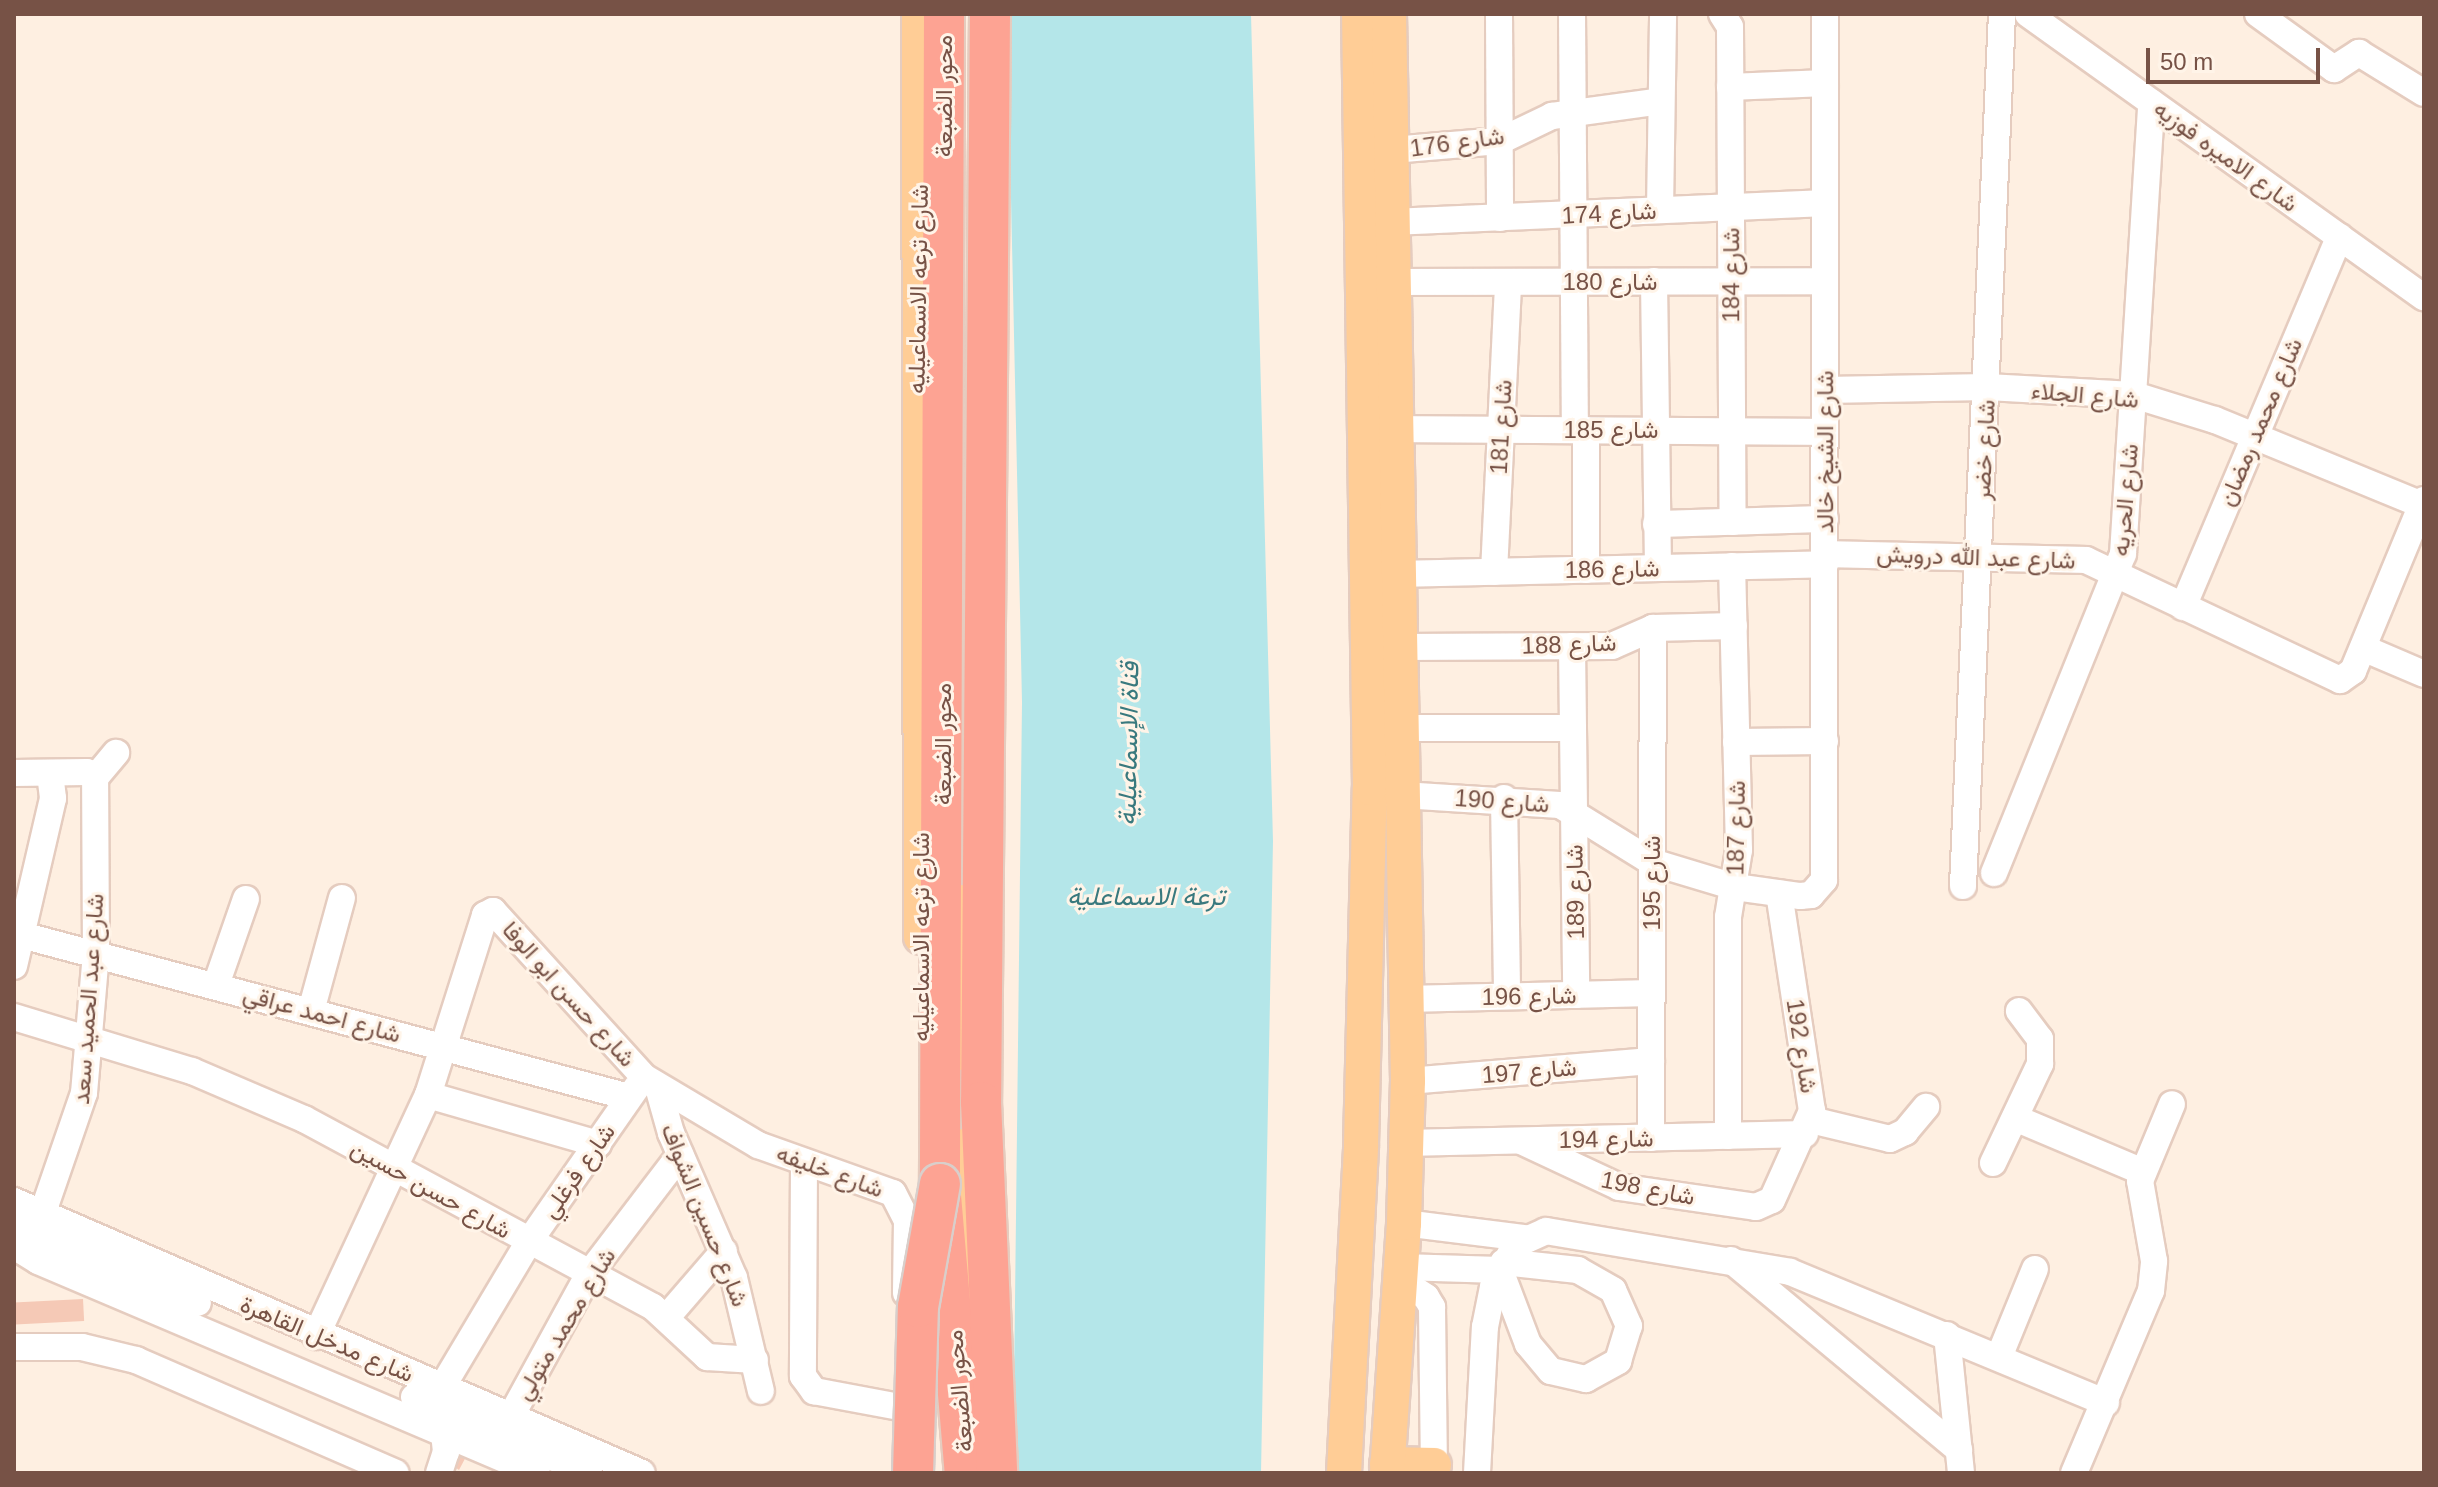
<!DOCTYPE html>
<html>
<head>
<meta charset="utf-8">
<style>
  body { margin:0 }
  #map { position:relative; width:2438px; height:1487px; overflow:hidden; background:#feefe1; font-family:Arial,Vazirmatn,sans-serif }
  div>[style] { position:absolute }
  .water>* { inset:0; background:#b4e6e9 }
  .building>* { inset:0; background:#f5c9b6; transform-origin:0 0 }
  .roads { filter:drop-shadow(2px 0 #e5ccbf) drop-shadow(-2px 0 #e5ccbf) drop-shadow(0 2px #e5ccbf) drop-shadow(0 -2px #e5ccbf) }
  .minor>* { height:26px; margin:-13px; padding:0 13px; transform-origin:13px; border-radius:13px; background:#fff }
  .major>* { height:34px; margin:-17px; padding:0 17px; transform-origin:17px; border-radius:17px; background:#ffcd96 }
  .highway>* { height:40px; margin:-20px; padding:0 20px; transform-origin:20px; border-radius:20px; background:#fda393 }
  .bridges { filter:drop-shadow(2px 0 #d9cfcb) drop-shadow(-2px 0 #d9cfcb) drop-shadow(0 2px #d9cfcb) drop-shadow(0 -2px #d9cfcb) }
  .highway-bridge>* { height:40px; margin:-20px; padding:0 20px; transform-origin:20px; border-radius:20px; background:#fda393 }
  span { translate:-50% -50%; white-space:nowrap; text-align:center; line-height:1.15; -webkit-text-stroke:6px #fff4e8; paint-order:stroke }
  .street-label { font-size:24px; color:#775246 }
  .water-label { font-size:26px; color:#39797e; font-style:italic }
  .frame { position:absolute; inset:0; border:16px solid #775246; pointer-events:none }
  .scale { position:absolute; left:2146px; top:48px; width:174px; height:36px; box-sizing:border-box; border:4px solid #775246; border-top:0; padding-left:10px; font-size:24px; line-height:28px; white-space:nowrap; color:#775246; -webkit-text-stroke:6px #fff4e8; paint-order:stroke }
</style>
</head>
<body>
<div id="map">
  <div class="water">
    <i style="clip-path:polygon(1007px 14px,1251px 14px,1273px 841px,1261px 1473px,1013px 1473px,1022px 702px)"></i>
  </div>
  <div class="building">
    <i style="left:83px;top:1299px;width:22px;height:69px;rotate:87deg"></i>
    <i style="clip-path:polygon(459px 1448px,469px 1451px,459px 1470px,455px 1467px)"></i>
  </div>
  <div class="roads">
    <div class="minor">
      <i style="left:1499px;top:14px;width:204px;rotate:89.7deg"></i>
      <i style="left:1572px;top:14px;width:416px;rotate:89.6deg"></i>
      <i style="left:1722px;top:14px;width:15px;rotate:58deg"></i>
      <i style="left:1730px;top:27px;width:495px;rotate:89.7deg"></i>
      <i style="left:2028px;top:14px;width:487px;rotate:35.6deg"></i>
      <i style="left:2258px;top:14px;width:94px;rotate:35.9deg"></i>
      <i style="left:2334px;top:69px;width:30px;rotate:-33deg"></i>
      <i style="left:2359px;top:53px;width:76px;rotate:31.6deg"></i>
      <i style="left:1730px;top:87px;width:95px;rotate:-2.4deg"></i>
      <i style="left:1392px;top:150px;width:108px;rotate:-4.8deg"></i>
      <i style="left:1500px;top:141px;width:58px;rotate:-25.7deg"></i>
      <i style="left:1552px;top:116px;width:110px;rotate:-7.8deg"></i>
      <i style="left:1660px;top:210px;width:196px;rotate:-89.1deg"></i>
      <i style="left:1393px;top:222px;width:432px;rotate:-2.5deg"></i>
      <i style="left:1654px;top:281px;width:287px;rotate:89.2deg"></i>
      <i style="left:1394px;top:282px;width:431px;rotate:-0.1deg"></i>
      <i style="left:1825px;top:390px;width:162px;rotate:-1.1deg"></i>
      <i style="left:1987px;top:387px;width:147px;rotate:3.1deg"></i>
      <i style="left:2134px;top:395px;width:85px;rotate:17.2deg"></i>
      <i style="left:2215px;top:420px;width:224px;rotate:22.3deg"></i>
      <i style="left:1396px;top:429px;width:429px;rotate:0.4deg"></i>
      <i style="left:1656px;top:524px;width:169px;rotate:-1.7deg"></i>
      <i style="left:1825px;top:554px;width:261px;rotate:1.3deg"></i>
      <i style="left:2086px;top:560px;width:281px;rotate:25.3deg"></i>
      <i style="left:2340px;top:680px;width:16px;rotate:-35deg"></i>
      <i style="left:2353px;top:671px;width:185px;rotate:-67.5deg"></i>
      <i style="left:1586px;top:570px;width:140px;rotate:-90deg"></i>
      <i style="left:1494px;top:572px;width:290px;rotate:-87.2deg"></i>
      <i style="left:1398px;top:574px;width:427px;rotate:-1.3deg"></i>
      <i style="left:2183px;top:607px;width:402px;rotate:-67.1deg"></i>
      <i style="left:1572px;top:646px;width:349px;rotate:89.3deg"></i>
      <i style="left:1399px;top:647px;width:213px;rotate:-0.3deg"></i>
      <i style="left:1612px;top:646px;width:45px;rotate:-23.7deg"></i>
      <i style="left:1653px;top:628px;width:81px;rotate:-1.4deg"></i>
      <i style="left:2363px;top:648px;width:66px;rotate:23.1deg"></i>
      <i style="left:1401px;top:728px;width:172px"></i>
      <i style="left:1736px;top:742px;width:89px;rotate:-0.6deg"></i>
      <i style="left:14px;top:773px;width:73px;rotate:-0.8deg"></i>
      <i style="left:87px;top:772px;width:10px;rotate:37deg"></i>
      <i style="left:95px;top:778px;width:33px;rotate:-50deg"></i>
      <i style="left:1402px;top:795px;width:158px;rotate:3.6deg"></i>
      <i style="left:1560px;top:805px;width:108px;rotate:31.8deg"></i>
      <i style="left:1652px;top:862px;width:87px;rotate:16.8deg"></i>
      <i style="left:1735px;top:887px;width:66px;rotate:7.9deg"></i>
      <i style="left:1800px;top:896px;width:11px;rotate:-5deg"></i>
      <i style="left:1811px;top:895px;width:20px;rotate:-49deg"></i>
      <i style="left:1824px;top:880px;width:866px;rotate:-89.93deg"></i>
      <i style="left:1504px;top:798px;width:198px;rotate:89.1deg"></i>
      <i style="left:1994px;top:873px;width:344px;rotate:-68deg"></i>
      <i style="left:2123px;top:554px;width:452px;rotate:-86.4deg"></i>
      <i style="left:1963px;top:886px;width:873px;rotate:-87.44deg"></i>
      <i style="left:14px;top:933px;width:636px;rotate:14.93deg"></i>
      <i style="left:14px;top:966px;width:172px;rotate:-76.9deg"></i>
      <i style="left:53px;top:798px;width:25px;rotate:-97deg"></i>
      <i style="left:216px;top:985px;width:91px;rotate:-70.8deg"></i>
      <i style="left:1406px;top:999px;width:246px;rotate:-1.4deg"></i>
      <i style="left:311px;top:1011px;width:117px;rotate:-74.7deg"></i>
      <i style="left:14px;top:1017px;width:186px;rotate:16.9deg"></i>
      <i style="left:192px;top:1071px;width:122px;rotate:23.2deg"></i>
      <i style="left:304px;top:1119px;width:396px;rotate:28.3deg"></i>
      <i style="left:653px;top:1307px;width:74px;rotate:42.8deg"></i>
      <i style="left:707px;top:1357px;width:48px;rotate:3.6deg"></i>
      <i style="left:1408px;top:1081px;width:244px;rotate:-4.7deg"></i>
      <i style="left:658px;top:1087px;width:48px;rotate:74.2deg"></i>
      <i style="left:671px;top:1133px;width:158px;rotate:66.5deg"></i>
      <i style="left:734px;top:1278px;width:116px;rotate:76.6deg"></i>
      <i style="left:428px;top:1095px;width:177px;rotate:16.1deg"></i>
      <i style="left:2015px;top:1118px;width:139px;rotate:22.9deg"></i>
      <i style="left:1811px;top:1120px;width:81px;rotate:13.5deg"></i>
      <i style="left:1890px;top:1139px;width:17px;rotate:-25deg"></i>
      <i style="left:1905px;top:1132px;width:33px;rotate:-50deg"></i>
      <i style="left:1728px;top:1136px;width:219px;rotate:-90deg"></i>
      <i style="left:1728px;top:917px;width:68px;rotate:-80.7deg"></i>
      <i style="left:1739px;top:850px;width:284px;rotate:-91.4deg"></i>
      <i style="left:1651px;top:1138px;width:510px;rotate:-89.78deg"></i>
      <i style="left:1521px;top:1141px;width:108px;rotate:25.1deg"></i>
      <i style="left:1619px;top:1187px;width:138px;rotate:8.3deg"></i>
      <i style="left:1756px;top:1207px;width:17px;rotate:-24deg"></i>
      <i style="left:1772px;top:1200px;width:98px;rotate:-65.8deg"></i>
      <i style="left:1812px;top:1111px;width:220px;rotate:-98.6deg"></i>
      <i style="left:1406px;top:1143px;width:399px;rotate:-1.3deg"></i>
      <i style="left:804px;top:1162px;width:214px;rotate:90.3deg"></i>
      <i style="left:803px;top:1376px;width:19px;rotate:54deg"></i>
      <i style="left:814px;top:1391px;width:93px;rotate:10.6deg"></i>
      <i style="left:1993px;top:1163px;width:110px;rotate:-64.6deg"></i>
      <i style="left:2040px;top:1064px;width:25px;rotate:-90deg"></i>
      <i style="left:2040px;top:1039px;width:35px;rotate:-127deg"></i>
      <i style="left:14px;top:1201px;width:684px;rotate:23.42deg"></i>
      <i style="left:42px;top:1215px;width:129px;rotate:-71deg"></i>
      <i style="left:84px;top:1093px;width:141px;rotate:-85.1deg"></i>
      <i style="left:96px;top:953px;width:175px;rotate:-90.3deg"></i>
      <i style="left:1404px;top:1223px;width:122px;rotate:7.1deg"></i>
      <i style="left:14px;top:1224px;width:200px;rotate:23.2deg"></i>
      <i style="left:14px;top:1246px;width:28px;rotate:32deg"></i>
      <i style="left:38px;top:1261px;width:542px;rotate:23.02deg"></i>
      <i style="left:1731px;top:1260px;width:297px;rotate:39.8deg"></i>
      <i style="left:1401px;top:1267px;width:99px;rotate:1.7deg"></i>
      <i style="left:1500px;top:1270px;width:79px;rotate:69.3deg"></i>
      <i style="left:1528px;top:1344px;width:35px;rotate:50deg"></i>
      <i style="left:1551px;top:1371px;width:36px;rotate:13deg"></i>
      <i style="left:1586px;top:1379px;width:37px;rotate:-29deg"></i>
      <i style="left:1618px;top:1361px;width:37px;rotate:-73deg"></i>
      <i style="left:1629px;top:1326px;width:39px;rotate:-114deg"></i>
      <i style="left:1613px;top:1290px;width:40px;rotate:-150.3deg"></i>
      <i style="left:1578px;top:1270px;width:75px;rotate:-173.9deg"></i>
      <i style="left:1400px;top:1280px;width:31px;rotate:33deg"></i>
      <i style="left:1426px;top:1297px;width:12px;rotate:59deg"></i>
      <i style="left:1432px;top:1307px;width:166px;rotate:89.3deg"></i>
      <i style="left:667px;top:1317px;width:87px;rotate:-49.2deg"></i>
      <i style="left:1947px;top:1335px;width:139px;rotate:84.2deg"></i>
      <i style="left:316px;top:1336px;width:266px;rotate:-65.1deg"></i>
      <i style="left:428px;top:1095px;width:189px;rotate:-72.4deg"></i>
      <i style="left:485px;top:915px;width:9px;rotate:-27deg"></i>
      <i style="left:493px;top:911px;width:224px;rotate:47.7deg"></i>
      <i style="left:644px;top:1077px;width:133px;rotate:30.8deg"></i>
      <i style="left:758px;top:1145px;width:143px;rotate:19.6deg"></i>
      <i style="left:893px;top:1193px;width:30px;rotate:63deg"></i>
      <i style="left:907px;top:1220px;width:73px;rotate:90.8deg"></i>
      <i style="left:14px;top:1347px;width:68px"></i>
      <i style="left:82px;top:1347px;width:56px;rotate:13.5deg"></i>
      <i style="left:136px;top:1360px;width:283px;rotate:23.5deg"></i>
      <i style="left:1999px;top:1357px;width:95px;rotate:-67.8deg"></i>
      <i style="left:441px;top:1389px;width:170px;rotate:-59.2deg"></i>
      <i style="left:528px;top:1243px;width:190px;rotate:-55.1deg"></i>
      <i style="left:414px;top:1397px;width:191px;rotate:23.5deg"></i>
      <i style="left:510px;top:1418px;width:164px;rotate:-61.3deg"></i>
      <i style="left:589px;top:1274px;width:150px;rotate:-52.6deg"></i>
      <i style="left:439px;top:1473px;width:22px;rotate:-72deg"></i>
      <i style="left:446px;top:1452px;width:18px;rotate:-96deg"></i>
      <i style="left:1477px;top:1473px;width:146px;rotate:-86.9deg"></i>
      <i style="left:1485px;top:1327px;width:41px;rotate:-78.7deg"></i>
      <i style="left:1493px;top:1287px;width:47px;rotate:-62.4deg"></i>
      <i style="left:1515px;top:1245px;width:34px;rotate:-24deg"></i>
      <i style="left:1546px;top:1231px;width:247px;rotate:9.5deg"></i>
      <i style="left:1790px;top:1272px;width:342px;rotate:22.5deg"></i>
      <i style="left:2074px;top:1473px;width:198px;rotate:-67.1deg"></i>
      <i style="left:2151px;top:1291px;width:30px;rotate:-84deg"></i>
      <i style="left:2154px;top:1261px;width:81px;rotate:-99.9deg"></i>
      <i style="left:2140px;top:1181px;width:83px;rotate:-67.4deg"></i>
    </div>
    <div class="major">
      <i style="left:919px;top:14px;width:923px;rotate:89.88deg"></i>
      <i style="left:960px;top:902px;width:151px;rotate:88.9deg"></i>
      <i style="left:964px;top:1146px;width:155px;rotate:88.5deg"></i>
      <i style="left:1387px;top:1464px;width:47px;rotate:1.2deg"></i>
      <i style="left:1344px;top:1473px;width:328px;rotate:-87deg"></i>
      <i style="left:1361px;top:1145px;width:357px;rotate:-88.6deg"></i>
      <i style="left:1370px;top:788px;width:774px;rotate:-90.81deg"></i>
      <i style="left:1387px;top:1473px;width:251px;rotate:-86.1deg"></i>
      <i style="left:1404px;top:1223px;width:142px;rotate:-88.4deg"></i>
      <i style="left:1408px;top:1081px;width:1067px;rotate:-91.02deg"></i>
    </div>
    <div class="highway">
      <i style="left:944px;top:14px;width:1170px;rotate:90.2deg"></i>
      <i style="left:940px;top:1184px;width:290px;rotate:85.1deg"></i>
      <i style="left:990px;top:14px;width:1088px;rotate:90.47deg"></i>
      <i style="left:981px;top:1102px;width:371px;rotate:87.5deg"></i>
    </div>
  </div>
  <div class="bridges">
    <div class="highway-bridge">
      <i style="left:913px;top:1473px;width:166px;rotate:-88.3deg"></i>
      <i style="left:918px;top:1307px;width:125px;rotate:-79.9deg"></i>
    </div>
  </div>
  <div class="street-label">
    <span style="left:944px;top:96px;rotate:-90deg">محور الضبعة</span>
    <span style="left:1457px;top:142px;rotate:-8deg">شارع 176</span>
    <span style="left:2226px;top:156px;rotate:36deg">شارع الاميره فوزيه</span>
    <span style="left:1609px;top:213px;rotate:-3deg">شارع 174</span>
    <span style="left:1731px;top:275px;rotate:-90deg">شارع 184</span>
    <span style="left:1610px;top:282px">شارع 180</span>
    <span style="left:918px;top:289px;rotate:-89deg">شارع ترعه الاسماعيليه</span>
    <span style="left:2085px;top:395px;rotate:5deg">شارع الجلاء</span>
    <span style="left:2260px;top:422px;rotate:-67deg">شارع محمد رمضان</span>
    <span style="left:1501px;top:427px;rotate:-87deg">شارع 181</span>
    <span style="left:1611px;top:430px">شارع 185</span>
    <span style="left:1984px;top:450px;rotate:-87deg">شارع خضر</span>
    <span style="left:1825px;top:452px;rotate:-90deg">شارع الشيخ خالد</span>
    <span style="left:2125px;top:500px;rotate:-85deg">شارع الحريه</span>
    <span style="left:1976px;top:557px;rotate:2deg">شارع عبد الله درويش</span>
    <span style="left:1612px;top:569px;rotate:-1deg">شارع 186</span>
    <span style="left:1569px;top:644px;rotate:-2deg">شارع 188</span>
    <span style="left:943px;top:744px;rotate:-90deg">محور الضبعة</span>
    <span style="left:1502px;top:801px;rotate:4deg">شارع 190</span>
    <span style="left:1736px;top:828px;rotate:-89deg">شارع 187</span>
    <span style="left:1652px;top:883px;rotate:-90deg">شارع 195</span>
    <span style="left:1575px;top:892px;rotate:-91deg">شارع 189</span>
    <span style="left:921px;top:937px;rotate:-90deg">شارع ترعه الاسماعيليه</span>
    <span style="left:569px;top:994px;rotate:48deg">شارع حسن ابو الوفا</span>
    <span style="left:1529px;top:996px;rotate:-1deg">شارع 196</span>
    <span style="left:88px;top:999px;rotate:-86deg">شارع عبد الحميد سعد</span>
    <span style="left:322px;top:1014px;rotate:15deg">شارع احمد عراقي</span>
    <span style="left:1802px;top:1046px;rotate:81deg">شارع 192</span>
    <span style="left:1529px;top:1071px;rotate:-5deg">شارع 197</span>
    <span style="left:1606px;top:1139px;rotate:-1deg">شارع 194</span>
    <span style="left:578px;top:1171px;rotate:-55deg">شارع فرغلي</span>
    <span style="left:830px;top:1171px;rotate:20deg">شارع خليفه</span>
    <span style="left:1648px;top:1188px;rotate:11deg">شارع 198</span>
    <span style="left:431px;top:1189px;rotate:29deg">شارع حسن حسين</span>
    <span style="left:705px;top:1215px;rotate:68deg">شارع حسين الشواف</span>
    <span style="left:565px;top:1324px;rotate:-59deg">شارع محمد متولي</span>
    <span style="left:327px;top:1339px;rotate:23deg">شارع مدخل القاهرة</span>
    <span style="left:959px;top:1391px;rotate:-95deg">محور الضبعة</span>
  </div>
  <div class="water-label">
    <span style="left:1129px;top:744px;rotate:-89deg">قناة الإسماعيلية</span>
    <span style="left:1146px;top:897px">ترعة الاسماعلية</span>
  </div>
  <div class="frame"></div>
  <div class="scale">50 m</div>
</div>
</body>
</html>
